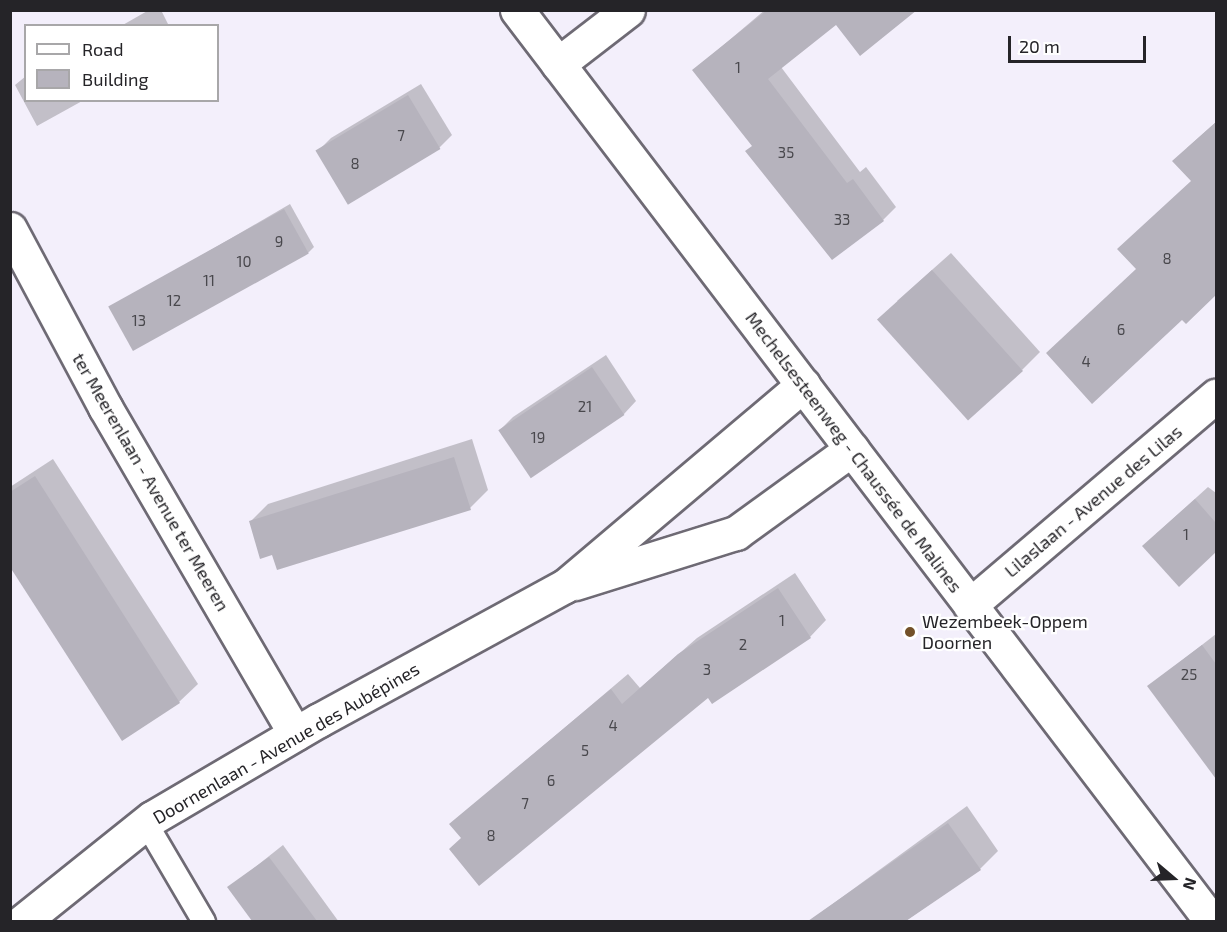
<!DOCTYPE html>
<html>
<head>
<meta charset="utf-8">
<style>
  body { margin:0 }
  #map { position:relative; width:1227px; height:932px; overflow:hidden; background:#f3effb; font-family:"Exo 2",sans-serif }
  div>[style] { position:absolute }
  .shadow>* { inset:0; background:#0003 }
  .building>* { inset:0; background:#b6b3bd; transform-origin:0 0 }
  .roads { filter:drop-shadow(2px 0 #6e6a74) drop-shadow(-2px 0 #6e6a74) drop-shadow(0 2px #6e6a74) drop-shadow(0 -2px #6e6a74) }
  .lane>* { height:22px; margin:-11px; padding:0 11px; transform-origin:11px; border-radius:11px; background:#fff }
  .street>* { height:33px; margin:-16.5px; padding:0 16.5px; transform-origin:16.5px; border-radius:16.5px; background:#fff }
  .secondary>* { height:33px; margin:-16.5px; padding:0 16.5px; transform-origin:16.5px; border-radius:16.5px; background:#fff }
  .dots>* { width:16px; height:16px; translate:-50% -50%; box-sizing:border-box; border:3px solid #fff; border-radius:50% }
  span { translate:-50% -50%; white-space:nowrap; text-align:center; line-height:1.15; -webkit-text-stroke:4.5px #fff; paint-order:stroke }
  .number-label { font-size:15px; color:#49484d }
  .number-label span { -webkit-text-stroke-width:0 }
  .street-label { font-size:18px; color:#252428 }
  .poi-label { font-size:18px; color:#252428 }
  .left { translate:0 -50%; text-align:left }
  .frame { position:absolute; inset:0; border:12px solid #252428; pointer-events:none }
  .legend { position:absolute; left:24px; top:24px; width:195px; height:78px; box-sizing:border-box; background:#fff; border:2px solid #a8a7a9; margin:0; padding:8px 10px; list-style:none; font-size:18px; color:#252428 }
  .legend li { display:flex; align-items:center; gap:12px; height:30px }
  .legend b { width:30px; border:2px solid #a8a7a9 }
  .north { position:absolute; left:1143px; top:848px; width:60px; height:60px; -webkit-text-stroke:4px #fff; paint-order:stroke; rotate:109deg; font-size:16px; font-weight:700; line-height:24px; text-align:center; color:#252428 }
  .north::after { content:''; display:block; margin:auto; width:21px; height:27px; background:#252428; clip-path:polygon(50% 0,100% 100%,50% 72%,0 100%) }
  .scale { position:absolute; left:1008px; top:36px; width:138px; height:27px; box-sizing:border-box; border:3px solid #252428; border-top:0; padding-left:8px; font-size:18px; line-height:21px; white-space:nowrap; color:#252428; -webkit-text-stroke:4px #fff; paint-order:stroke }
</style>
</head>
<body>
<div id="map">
  <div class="shadow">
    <i style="clip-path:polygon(149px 10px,161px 10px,169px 26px,121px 26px)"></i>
    <i style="clip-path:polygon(765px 10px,915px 10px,836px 23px,781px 67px,860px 172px,866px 167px,896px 207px,883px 220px,753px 145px,694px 70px)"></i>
    <i style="clip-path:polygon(26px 76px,26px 100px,84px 100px,37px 126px,15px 85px)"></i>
    <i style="clip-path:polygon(421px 84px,452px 135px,439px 148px,318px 151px,331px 138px)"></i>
    <i style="clip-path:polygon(1216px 122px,1216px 293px,1186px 321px,1138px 269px,1192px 181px,1187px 148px)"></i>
    <i style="clip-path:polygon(290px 204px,314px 247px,308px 253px,111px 308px)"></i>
    <i style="clip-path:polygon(951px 253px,1040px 352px,1022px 370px,897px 301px)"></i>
    <i style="clip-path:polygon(606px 355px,636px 401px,624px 414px,531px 476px,500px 430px,513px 417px)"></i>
    <i style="clip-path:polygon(472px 439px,488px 490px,470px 508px,273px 553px,250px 522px,268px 504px)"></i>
    <i style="clip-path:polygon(53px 459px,198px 684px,179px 702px,122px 739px,10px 565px,10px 487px)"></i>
    <i style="clip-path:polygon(1208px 487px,1216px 493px,1216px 550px,1179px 585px,1156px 534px)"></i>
    <i style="clip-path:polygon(795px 573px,826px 620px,810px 637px,462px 838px,451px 824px,628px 674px,640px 688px,697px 638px)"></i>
    <i style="clip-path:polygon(1216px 634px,1216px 754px,1206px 762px,1149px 686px)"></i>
    <i style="clip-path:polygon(967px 806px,998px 851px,980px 869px,904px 922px,808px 922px)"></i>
    <i style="clip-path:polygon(283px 845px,339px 922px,254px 922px,229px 888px)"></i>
  </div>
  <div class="building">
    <i style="clip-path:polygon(767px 10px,917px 10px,860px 56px,836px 25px,768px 79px,847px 183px,853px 179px,884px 221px,832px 260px,745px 151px,752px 146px,692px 70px)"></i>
    <i style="left:408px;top:95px;width:63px;height:108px;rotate:59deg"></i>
    <i style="clip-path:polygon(1216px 122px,1216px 295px,1186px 324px,1182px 320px,1092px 404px,1046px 353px,1136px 269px,1117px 249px,1191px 181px,1172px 161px)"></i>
    <i style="left:284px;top:209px;width:51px;height:201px;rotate:61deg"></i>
    <i style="left:932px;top:270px;width:136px;height:74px;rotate:48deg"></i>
    <i style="left:592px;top:367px;width:58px;height:113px;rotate:56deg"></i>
    <i style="clip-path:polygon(454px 457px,471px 510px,277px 570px,272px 555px,260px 559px,249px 521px)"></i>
    <i style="clip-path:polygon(35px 476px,180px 703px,122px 741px,10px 567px,10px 492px)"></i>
    <i style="clip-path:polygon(1195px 499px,1216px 523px,1216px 552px,1179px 587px,1142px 546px)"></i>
    <i style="clip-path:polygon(778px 588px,811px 638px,712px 704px,708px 698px,479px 886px,449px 849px,461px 838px,449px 824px,611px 689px,622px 704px,678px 654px)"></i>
    <i style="clip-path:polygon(1202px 645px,1216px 664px,1216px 779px,1147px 686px)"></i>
    <i style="clip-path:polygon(948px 823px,981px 870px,906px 921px,808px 921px)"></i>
    <i style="clip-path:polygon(269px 857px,317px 921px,252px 921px,227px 887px)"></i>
  </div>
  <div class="roads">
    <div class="lane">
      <i style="left:146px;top:823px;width:115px;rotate:59.6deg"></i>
    </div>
    <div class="street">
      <i style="left:558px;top:64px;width:88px;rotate:-37.6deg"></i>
      <i style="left:10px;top:229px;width:202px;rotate:61.9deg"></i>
      <i style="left:105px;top:407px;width:378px;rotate:59.8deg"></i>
      <i style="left:575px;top:583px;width:169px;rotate:-17.3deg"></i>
      <i style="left:736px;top:533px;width:143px;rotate:-35.9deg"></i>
      <i style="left:970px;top:605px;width:323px;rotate:-40.4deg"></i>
      <i style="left:22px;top:922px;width:166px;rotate:-38.7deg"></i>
      <i style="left:152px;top:818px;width:194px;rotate:-30.4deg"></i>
      <i style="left:319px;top:720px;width:280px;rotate:-28.6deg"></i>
      <i style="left:565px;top:586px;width:312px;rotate:-40.2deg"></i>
    </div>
    <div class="secondary">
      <i style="left:517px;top:10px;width:1147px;rotate:52.69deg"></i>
    </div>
  </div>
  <div class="dots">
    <i style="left:910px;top:632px;background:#735129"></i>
  </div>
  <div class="number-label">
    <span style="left:738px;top:68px">1</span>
    <span style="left:401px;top:136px">7</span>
    <span style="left:786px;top:153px">35</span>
    <span style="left:355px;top:164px">8</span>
    <span style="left:842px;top:220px">33</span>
    <span style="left:279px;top:242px">9</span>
    <span style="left:1167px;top:259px">8</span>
    <span style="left:244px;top:262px">10</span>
    <span style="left:209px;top:281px">11</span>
    <span style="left:174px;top:301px">12</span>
    <span style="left:139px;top:321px">13</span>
    <span style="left:1121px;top:330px">6</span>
    <span style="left:1086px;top:362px">4</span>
    <span style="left:585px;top:407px">21</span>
    <span style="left:538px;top:438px">19</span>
    <span style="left:1186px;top:535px">1</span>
    <span style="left:782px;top:621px">1</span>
    <span style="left:743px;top:645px">2</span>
    <span style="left:707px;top:670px">3</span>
    <span style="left:1189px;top:675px">25</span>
    <span style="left:613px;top:726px">4</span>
    <span style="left:585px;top:751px">5</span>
    <span style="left:551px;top:781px">6</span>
    <span style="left:525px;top:804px">7</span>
    <span style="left:491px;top:836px">8</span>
  </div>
  <div class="street-label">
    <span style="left:854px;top:452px;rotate:53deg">Mechelsesteenweg - Chaussée de Malines</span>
    <span style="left:151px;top:482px;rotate:60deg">ter Meerenlaan - Avenue ter Meeren</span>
    <span style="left:1093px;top:501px;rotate:-40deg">Lilaslaan - Avenue des Lilas</span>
    <span style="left:286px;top:743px;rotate:-30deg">Doornenlaan - Avenue des Aubépines</span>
  </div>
  <div class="poi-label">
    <span class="left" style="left:922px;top:632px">Wezembeek-Oppem<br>Doornen</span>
  </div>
  <div class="frame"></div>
  <ul class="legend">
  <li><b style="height:8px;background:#fff"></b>Road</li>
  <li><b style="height:16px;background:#b6b3bd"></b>Building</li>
  </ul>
  <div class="north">N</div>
  <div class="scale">20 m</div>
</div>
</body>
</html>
